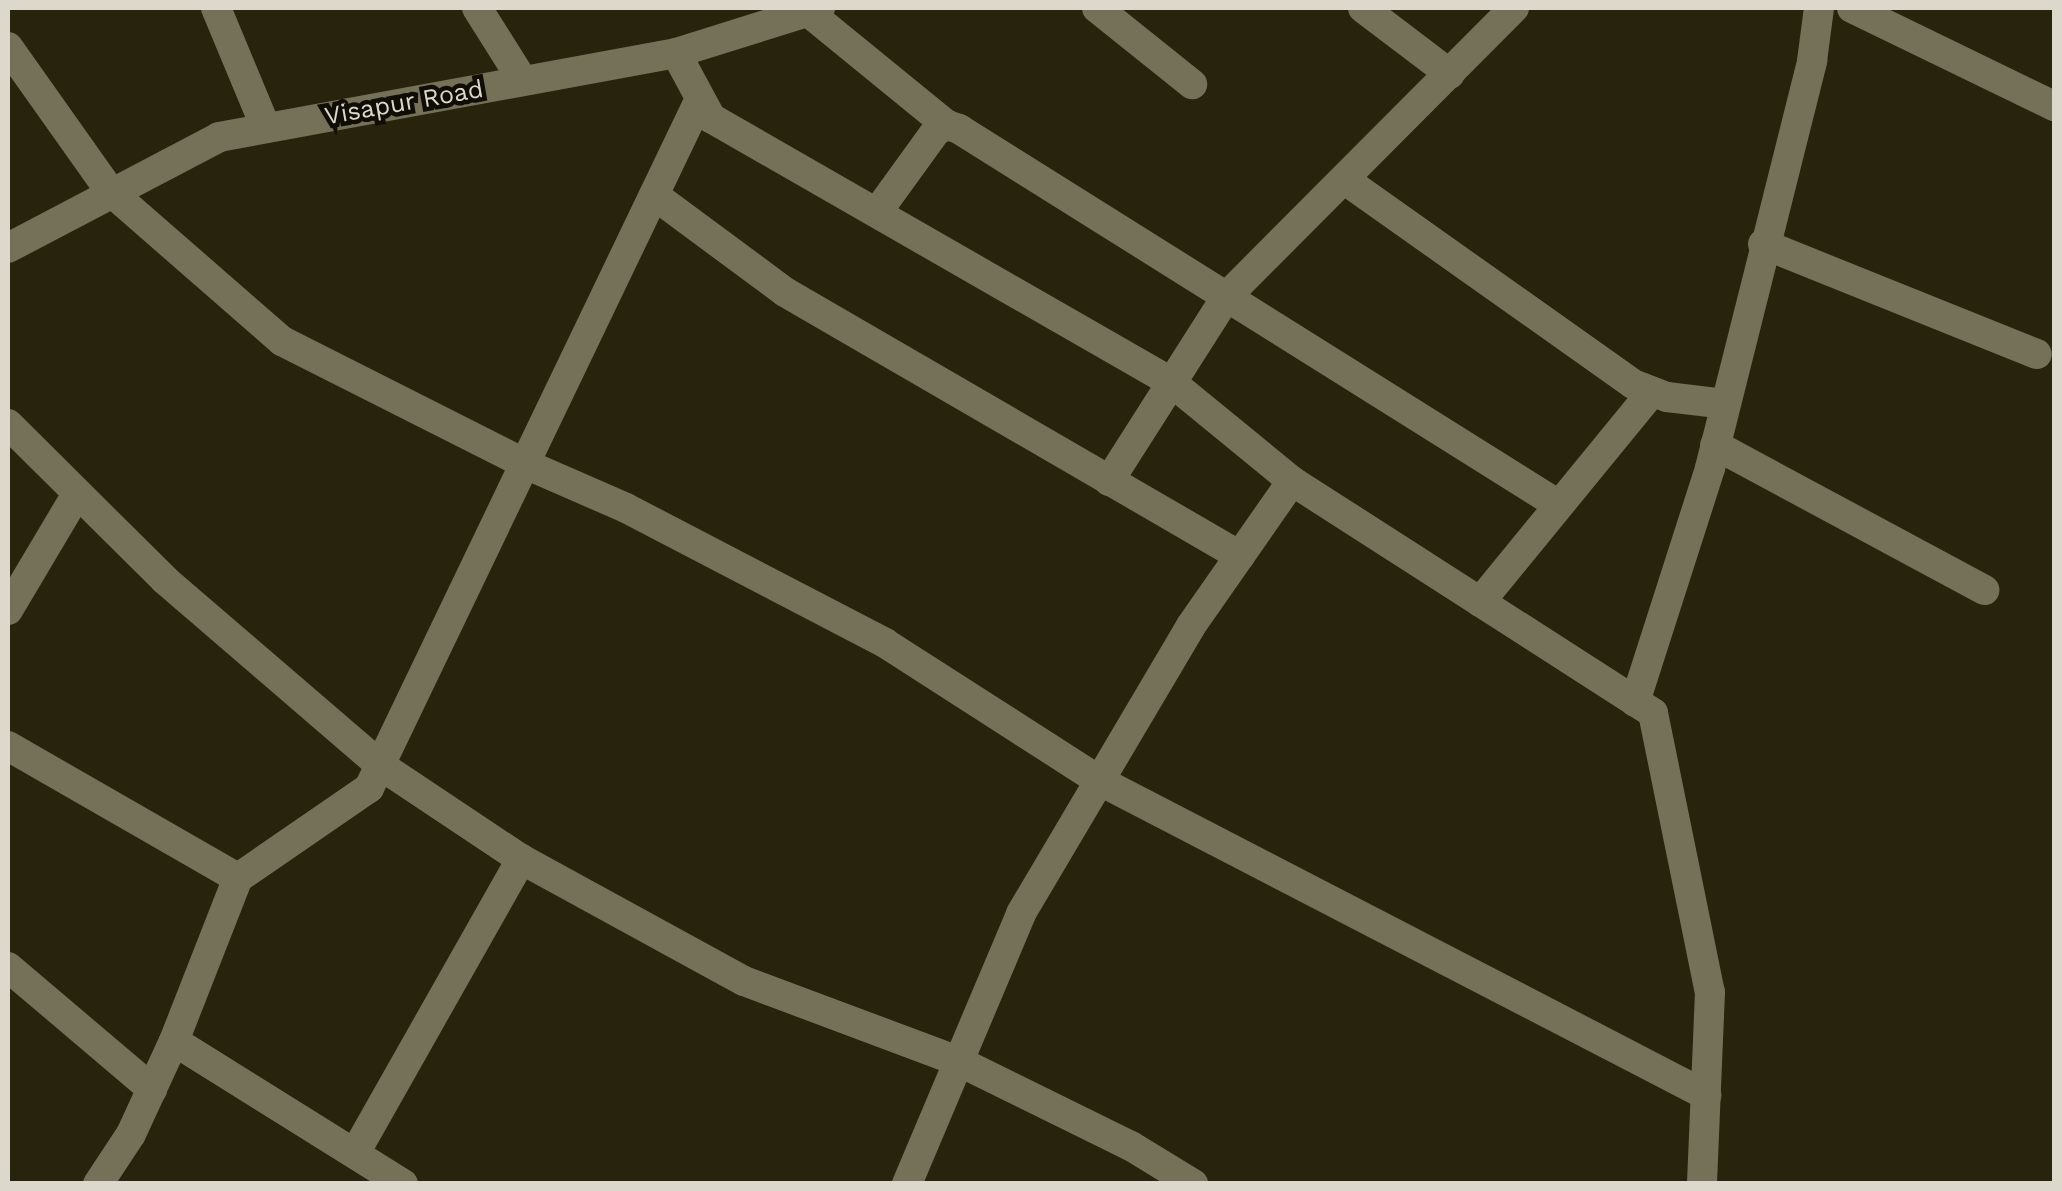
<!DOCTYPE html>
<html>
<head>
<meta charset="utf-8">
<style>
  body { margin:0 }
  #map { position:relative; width:2062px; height:1191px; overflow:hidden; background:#28230d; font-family:"Work Sans",sans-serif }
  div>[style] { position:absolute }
  .street>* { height:30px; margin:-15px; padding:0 15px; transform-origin:15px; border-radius:15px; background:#757058 }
  .secondary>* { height:30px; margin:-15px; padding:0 15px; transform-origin:15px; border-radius:15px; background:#757058 }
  span { translate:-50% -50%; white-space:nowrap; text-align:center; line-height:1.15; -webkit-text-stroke:9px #0f0d05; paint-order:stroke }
  .street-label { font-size:25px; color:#dcd9cc }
  .frame { position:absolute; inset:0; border:10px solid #dcd9cc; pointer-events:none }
</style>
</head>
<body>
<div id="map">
  <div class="street">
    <i style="left:216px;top:8px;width:130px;rotate:67.4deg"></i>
    <i style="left:477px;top:8px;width:86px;rotate:57.8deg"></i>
    <i style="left:1097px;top:8px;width:122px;rotate:38.7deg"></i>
    <i style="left:1363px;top:8px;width:109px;rotate:37.2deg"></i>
    <i style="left:1852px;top:8px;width:225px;rotate:25.9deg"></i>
    <i style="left:807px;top:11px;width:181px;rotate:39.2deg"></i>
    <i style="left:8px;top:47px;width:176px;rotate:54.7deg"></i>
    <i style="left:110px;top:191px;width:228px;rotate:41.1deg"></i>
    <i style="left:282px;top:341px;width:270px;rotate:26.8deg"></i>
    <i style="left:523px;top:463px;width:112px;rotate:23.6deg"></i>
    <i style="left:626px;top:508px;width:292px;rotate:27.5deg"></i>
    <i style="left:885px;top:643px;width:255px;rotate:32.7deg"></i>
    <i style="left:1100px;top:781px;width:683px;rotate:27.39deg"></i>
    <i style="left:676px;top:53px;width:74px;rotate:61.7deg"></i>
    <i style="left:711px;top:118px;width:530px;rotate:29.85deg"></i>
    <i style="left:1171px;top:382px;width:156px;rotate:39.3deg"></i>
    <i style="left:1292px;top:481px;width:177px;rotate:124.9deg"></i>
    <i style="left:1191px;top:626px;width:334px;rotate:120.6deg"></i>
    <i style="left:1021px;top:914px;width:293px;rotate:112.9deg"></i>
    <i style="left:1345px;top:180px;width:353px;rotate:35.3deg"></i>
    <i style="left:1633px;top:384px;width:36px;rotate:21deg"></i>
    <i style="left:1667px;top:397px;width:58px;rotate:6.9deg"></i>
    <i style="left:654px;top:195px;width:163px;rotate:36.5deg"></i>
    <i style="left:785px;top:292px;width:526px;rotate:30.12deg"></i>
    <i style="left:878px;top:211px;width:99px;rotate:-54.1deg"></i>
    <i style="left:936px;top:131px;width:13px;rotate:-29deg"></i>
    <i style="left:947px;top:125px;width:13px;rotate:18deg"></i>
    <i style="left:959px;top:129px;width:706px;rotate:32.09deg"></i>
    <i style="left:1763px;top:244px;width:295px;rotate:21.9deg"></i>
    <i style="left:8px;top:424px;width:221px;rotate:44.8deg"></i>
    <i style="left:165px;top:580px;width:284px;rotate:40.7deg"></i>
    <i style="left:380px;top:765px;width:169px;rotate:33.7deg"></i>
    <i style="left:521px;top:859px;width:254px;rotate:28.7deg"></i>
    <i style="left:744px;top:981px;width:228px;rotate:20.5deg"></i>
    <i style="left:958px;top:1061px;width:193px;rotate:26.2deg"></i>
    <i style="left:1131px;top:1146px;width:73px;rotate:31.5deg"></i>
    <i style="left:1715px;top:445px;width:306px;rotate:28.3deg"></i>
    <i style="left:1109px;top:481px;width:218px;rotate:-57.5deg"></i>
    <i style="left:1226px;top:297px;width:408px;rotate:-45.1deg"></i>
    <i style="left:1292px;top:481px;width:429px;rotate:32.7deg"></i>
    <i style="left:1653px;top:713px;width:285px;rotate:78.5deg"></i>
    <i style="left:1710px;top:992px;width:192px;rotate:92.4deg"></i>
    <i style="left:1480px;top:602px;width:271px;rotate:-50.7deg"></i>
    <i style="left:8px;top:610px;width:135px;rotate:-59.3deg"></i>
    <i style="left:1635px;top:702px;width:246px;rotate:-72.2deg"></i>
    <i style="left:1710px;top:468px;width:420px;rotate:-75.9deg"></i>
    <i style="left:1812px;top:61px;width:53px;rotate:-82.5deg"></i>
    <i style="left:8px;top:746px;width:265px;rotate:29.9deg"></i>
    <i style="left:8px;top:967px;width:189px;rotate:40.3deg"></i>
    <i style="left:174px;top:1041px;width:270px;rotate:32deg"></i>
    <i style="left:355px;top:1153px;width:338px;rotate:-60.5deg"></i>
    <i style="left:98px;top:1184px;width:60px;rotate:-56.6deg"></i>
    <i style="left:131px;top:1134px;width:102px;rotate:-65.2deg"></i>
    <i style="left:174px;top:1041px;width:175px;rotate:-68.6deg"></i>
    <i style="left:238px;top:878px;width:159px;rotate:-34.5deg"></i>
    <i style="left:369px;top:788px;width:764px;rotate:-64.34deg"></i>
  </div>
  <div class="secondary">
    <i style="left:8px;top:248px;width:238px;rotate:-27.7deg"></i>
    <i style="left:219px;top:137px;width:465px;rotate:-10.4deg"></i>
    <i style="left:676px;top:53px;width:151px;rotate:-17.4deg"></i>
  </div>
  <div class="street-label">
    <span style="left:404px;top:103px;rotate:-10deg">Visapur Road</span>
  </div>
  <div class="frame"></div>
</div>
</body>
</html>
